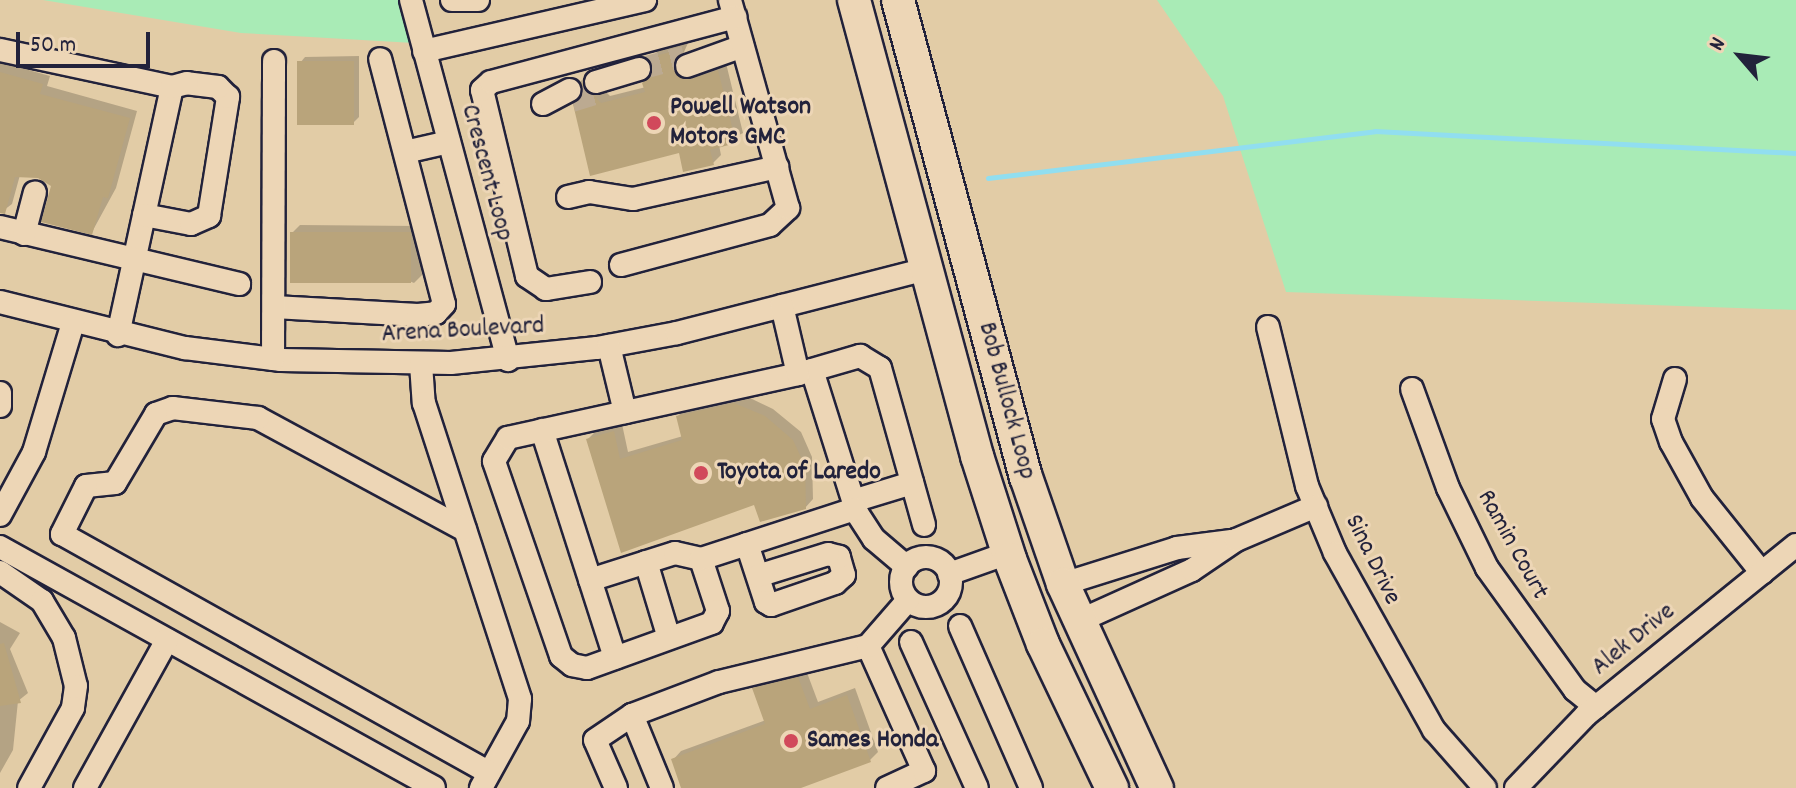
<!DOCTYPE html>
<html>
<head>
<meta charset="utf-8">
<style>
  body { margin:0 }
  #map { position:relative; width:1796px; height:788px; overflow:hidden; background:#e2cca6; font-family:Dekko,sans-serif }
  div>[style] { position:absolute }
  .green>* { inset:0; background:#a9ebb6 }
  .shadow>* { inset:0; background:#0003 }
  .stream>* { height:5px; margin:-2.5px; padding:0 2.5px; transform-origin:2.5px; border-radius:2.5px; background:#91def0 }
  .building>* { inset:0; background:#b9a47b; transform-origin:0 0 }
  .minor-tunnel>* { height:22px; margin-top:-11px; transform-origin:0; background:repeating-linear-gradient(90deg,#bcaa91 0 22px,transparent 0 33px) }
  .roads { filter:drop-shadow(2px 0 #22223b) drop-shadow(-2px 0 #22223b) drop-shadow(0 2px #22223b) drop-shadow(0 -2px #22223b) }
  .minor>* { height:22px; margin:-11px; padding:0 11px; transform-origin:11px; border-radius:11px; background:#edd6b6 }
  .minor>.ring { margin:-11px; padding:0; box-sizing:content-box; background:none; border:22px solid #edd6b6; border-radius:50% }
  .highway>* { height:32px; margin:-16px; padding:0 16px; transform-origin:16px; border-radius:16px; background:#edd6b6 }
  .dots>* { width:22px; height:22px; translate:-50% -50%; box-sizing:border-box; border:4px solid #edd6b6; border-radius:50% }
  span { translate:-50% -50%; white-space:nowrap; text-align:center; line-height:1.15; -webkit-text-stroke:6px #edd6b6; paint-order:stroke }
  .poi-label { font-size:26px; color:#22223b; font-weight:700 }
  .left { translate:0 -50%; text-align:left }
  .street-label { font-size:26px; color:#22223b }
  .north { position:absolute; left:1700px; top:16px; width:80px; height:80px; -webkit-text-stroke:6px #edd6b6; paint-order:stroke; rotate:298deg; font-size:22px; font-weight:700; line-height:32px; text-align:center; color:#22223b }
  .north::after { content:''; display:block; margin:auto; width:28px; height:36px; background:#22223b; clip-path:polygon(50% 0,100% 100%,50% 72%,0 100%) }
  .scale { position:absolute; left:16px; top:32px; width:134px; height:36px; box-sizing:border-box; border:4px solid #22223b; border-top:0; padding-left:10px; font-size:24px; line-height:28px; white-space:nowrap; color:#22223b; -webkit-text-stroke:6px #edd6b6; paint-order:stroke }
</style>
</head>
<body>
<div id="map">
  <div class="green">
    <i style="clip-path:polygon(43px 0,401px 0,414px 43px,241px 33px)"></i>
    <i style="clip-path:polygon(1157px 0,1796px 0,1796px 310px,1286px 292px,1223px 96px)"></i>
  </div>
  <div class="shadow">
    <i style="clip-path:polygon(688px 43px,680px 61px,726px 63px,743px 133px,719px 145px,721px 155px,713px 163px,680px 151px,592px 174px,581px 81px,588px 74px,610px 96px,646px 87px,655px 72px,650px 59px,658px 51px)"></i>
    <i style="clip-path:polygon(359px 56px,359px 117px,353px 123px,300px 63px,305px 57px)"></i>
    <i style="clip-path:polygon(0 62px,50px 76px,47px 86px,137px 111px,116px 188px,92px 232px,53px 186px,38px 176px,20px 175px,12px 204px,0 213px)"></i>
    <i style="clip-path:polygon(300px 225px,418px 226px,422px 275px,414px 283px,292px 233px)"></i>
    <i style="clip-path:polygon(748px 397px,773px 409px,801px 432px,812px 457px,813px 499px,805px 508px,756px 503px,622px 551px,588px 439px,596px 431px,622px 424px,628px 452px,683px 436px,678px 416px,686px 408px)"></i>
    <i style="clip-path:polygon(0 622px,20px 633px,10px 649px,28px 693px,18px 701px,13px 750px,0 773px)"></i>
    <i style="clip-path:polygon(806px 670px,818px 702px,855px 688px,878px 752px,870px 760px,796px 788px,683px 788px,673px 760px,681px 751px,766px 720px,754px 689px,762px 681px)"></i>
  </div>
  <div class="stream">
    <i style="left:988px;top:178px;width:390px;rotate:-6.9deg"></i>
    <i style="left:1375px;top:131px;width:422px;rotate:3deg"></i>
  </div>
  <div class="building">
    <i style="clip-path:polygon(682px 49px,673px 64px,679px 77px,691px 79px,718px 70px,736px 143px,710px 150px,714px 165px,683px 172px,679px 153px,590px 176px,573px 104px,583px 91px,579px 80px,601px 103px,645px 92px,642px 83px,653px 71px,648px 58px)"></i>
    <i style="left:354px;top:61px;width:64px;height:57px;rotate:90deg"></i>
    <i style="clip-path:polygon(0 72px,43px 84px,40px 94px,130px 118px,108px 198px,103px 197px,92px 235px,41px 222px,51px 186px,38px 178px,15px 177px,5px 214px,0 213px)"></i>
    <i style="left:290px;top:232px;width:121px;height:51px"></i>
    <i style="clip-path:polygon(734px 403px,765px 416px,793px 440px,805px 466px,806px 509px,760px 522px,754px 505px,621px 553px,586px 439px,614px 431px,620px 459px,682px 440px,676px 416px)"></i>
    <i style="clip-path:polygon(4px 643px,21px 703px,0 706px,0 644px)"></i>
    <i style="clip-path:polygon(798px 677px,810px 709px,847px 695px,871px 762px,801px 788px,681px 788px,671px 759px,765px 724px,752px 688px)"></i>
  </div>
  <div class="minor-tunnel">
    <i style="left:639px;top:69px;width:47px;rotate:-14.9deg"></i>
    <i style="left:572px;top:101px;width:28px;rotate:-17deg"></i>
  </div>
  <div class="roads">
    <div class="minor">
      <i style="left:411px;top:0;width:373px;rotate:74.9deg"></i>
      <i style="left:452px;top:0;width:26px"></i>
      <i style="left:0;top:50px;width:176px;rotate:12.1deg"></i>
      <i style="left:172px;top:87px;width:254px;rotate:102.3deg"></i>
      <i style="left:424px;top:51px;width:227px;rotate:-13deg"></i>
      <i style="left:687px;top:66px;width:59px;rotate:-19.7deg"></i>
      <i style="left:596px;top:82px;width:45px;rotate:-16.8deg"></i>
      <i style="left:543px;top:104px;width:30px;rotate:-28deg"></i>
      <i style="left:405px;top:152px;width:45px;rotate:-12.8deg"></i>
      <i style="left:568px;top:197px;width:22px;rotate:-13deg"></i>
      <i style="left:589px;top:192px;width:45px;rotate:9deg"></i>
      <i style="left:633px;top:199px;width:148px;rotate:-12.5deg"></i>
      <i style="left:144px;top:215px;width:48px;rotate:10.8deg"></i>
      <i style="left:191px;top:224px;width:20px;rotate:-24deg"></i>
      <i style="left:209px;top:216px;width:121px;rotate:-80.9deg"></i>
      <i style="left:228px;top:97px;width:14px;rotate:-135deg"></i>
      <i style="left:218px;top:87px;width:31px;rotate:-173deg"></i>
      <i style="left:187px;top:83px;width:16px;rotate:165deg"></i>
      <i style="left:0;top:227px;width:246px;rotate:13.4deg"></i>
      <i style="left:24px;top:234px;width:43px;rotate:-75.3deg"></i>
      <i style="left:621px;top:265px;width:154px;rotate:-15deg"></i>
      <i style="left:770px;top:225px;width:25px;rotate:-43deg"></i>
      <i style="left:788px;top:208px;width:216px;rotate:-105.6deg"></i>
      <i style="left:590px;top:282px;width:45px;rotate:171deg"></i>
      <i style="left:546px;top:289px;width:23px;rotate:-146deg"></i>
      <i style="left:527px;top:276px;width:191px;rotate:-103.6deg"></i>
      <i style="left:482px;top:90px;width:12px;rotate:-42deg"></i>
      <i style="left:491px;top:82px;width:253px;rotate:-14.9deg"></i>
      <i style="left:0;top:302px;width:191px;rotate:14deg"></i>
      <i style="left:185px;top:348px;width:97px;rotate:7.1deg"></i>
      <i style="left:281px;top:360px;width:170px;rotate:1deg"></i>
      <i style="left:451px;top:363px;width:147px;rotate:-5.9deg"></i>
      <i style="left:597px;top:348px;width:81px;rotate:-10.6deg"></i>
      <i style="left:677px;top:333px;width:258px;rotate:-14.4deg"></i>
      <i style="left:274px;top:307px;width:144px;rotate:3.2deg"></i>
      <i style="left:418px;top:315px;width:18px;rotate:-6deg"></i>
      <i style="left:436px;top:313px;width:12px;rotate:-48deg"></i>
      <i style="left:444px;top:304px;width:253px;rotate:-104.6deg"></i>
      <i style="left:1268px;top:327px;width:164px;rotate:76.2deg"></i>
      <i style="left:1307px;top:486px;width:73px;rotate:67.3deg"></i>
      <i style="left:1335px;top:553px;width:203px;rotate:60.8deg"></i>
      <i style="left:1434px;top:730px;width:77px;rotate:48.7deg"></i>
      <i style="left:609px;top:346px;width:68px;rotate:76.4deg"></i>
      <i style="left:273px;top:359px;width:298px;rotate:-89.8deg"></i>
      <i style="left:421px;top:364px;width:39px;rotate:86deg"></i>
      <i style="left:424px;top:403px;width:311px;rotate:72deg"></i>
      <i style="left:520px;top:699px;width:22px;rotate:95deg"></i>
      <i style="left:518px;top:721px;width:77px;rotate:118.9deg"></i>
      <i style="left:812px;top:370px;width:150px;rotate:72.5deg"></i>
      <i style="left:857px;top:513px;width:31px;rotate:57deg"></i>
      <i style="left:874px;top:539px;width:43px;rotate:40.3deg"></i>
      <i style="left:798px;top:374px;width:65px;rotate:-16.2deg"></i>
      <i style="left:860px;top:356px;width:23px;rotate:31deg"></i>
      <i style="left:880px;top:368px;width:163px;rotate:74.3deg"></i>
      <i style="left:1675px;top:379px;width:42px;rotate:106.7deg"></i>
      <i style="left:1663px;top:419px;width:24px;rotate:71deg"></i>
      <i style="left:1671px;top:442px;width:64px;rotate:61deg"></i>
      <i style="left:1702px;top:498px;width:96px;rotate:51.3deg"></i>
      <i style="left:1412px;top:389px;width:105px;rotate:70deg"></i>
      <i style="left:1448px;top:488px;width:89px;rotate:64deg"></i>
      <i style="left:1487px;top:568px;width:150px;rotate:54.2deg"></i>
      <i style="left:1575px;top:690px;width:27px;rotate:39deg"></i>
      <i style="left:0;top:393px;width:13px;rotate:90deg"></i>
      <i style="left:542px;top:430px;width:239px;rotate:72.2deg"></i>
      <i style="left:853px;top:501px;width:62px;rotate:-17deg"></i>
      <i style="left:0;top:515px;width:72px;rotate:-61.6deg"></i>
      <i style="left:34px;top:452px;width:135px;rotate:-73.2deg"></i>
      <i style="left:465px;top:530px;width:235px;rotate:-151.6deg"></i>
      <i style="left:258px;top:418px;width:86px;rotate:-173.3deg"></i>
      <i style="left:173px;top:408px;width:18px;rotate:161deg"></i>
      <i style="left:156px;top:414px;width:80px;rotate:120.7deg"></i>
      <i style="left:115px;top:483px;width:29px;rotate:174deg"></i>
      <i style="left:86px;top:486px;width:54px;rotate:116.6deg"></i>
      <i style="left:62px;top:534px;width:489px;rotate:29.2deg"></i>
      <i style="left:747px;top:544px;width:61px;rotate:71.9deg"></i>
      <i style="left:766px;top:602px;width:6px;rotate:31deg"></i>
      <i style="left:771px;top:605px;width:68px;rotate:-19deg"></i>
      <i style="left:835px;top:583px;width:12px;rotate:-42deg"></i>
      <i style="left:844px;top:575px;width:19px;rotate:-106deg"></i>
      <i style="left:839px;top:557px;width:11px;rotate:-165deg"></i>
      <i style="left:828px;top:554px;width:73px;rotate:162.6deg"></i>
      <i style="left:0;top:547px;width:496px;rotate:29deg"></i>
      <i class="ring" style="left:901px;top:557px;width:28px;height:28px"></i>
      <i style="left:701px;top:559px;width:55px;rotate:71.9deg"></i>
      <i style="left:718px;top:611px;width:13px;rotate:117deg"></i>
      <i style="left:712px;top:623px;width:133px;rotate:160.2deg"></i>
      <i style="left:587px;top:668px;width:15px;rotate:-169deg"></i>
      <i style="left:572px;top:665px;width:14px;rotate:-141deg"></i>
      <i style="left:561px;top:656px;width:206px;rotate:-109deg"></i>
      <i style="left:494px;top:461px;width:27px;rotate:-59deg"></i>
      <i style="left:508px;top:438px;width:297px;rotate:-12.4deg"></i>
      <i style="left:798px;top:374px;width:70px;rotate:-103.2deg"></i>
      <i style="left:646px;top:562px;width:79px;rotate:73.2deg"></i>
      <i style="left:0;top:572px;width:51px;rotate:34.6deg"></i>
      <i style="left:42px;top:601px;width:43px;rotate:59.3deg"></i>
      <i style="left:64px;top:638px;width:49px;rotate:76deg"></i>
      <i style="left:76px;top:686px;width:22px;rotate:98deg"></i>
      <i style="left:73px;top:708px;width:91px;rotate:118.8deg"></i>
      <i style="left:949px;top:574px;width:63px;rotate:-19.6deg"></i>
      <i style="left:590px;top:580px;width:89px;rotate:-17.6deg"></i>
      <i style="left:675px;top:553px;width:27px;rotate:13deg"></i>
      <i style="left:701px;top:559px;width:162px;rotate:-18deg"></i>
      <i style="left:1063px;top:584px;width:120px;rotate:-17.5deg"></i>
      <i style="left:1177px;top:548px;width:53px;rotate:-7.5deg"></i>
      <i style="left:1079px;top:621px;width:124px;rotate:-24.3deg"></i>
      <i style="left:1192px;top:570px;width:53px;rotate:-34.3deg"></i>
      <i style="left:1236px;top:540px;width:87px;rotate:-23deg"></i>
      <i style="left:960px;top:626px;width:177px;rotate:66.3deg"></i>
      <i style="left:911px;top:642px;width:160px;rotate:65.7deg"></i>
      <i style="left:632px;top:715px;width:93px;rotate:-20.8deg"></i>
      <i style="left:719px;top:682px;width:153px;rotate:-13.6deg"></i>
      <i style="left:85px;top:788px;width:169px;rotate:-61deg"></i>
      <i style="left:616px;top:788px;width:52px;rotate:-113.6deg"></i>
      <i style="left:595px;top:740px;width:45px;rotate:-34deg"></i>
      <i style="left:632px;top:715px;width:79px;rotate:67.7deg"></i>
      <i style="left:887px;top:788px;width:41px;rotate:-24.7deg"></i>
      <i style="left:924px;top:771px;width:137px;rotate:-114.1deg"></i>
      <i style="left:868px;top:646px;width:61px;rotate:-49deg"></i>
      <i style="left:1516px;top:788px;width:101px;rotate:-46.2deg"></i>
      <i style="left:1586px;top:715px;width:270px;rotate:-39deg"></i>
    </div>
    <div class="highway">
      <i style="left:854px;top:0;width:472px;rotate:74.9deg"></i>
      <i style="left:977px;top:456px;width:108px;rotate:72.2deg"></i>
      <i style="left:1010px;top:559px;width:91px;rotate:68.8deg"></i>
      <i style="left:1043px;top:644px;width:160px;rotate:64.4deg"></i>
      <i style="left:898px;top:0;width:494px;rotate:75deg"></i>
      <i style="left:1026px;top:477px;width:113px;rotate:70.9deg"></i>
      <i style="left:1063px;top:584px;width:225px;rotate:65.3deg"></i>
    </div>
  </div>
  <div class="dots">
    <i style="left:654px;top:123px;background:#d1495b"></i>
    <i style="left:701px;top:473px;background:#d1495b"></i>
    <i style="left:791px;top:741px;background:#d1495b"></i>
  </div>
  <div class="poi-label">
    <span class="left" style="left:670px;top:123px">Powell Watson<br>Motors GMC</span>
    <span class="left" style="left:717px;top:473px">Toyota of Laredo</span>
    <span class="left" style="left:807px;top:741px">Sames Honda</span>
  </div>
  <div class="street-label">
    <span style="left:486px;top:173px;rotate:75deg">Crescent Loop</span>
    <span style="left:463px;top:331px;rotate:-3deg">Arena Boulevard</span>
    <span style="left:1006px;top:401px;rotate:75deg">Bob Bullock Loop</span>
    <span style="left:1512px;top:545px;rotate:61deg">Ramin Court</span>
    <span style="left:1372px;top:560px;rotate:64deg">Sina Drive</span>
    <span style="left:1634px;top:640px;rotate:-39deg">Alek Drive</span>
  </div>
  <div class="north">N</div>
  <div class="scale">50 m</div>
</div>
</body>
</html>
